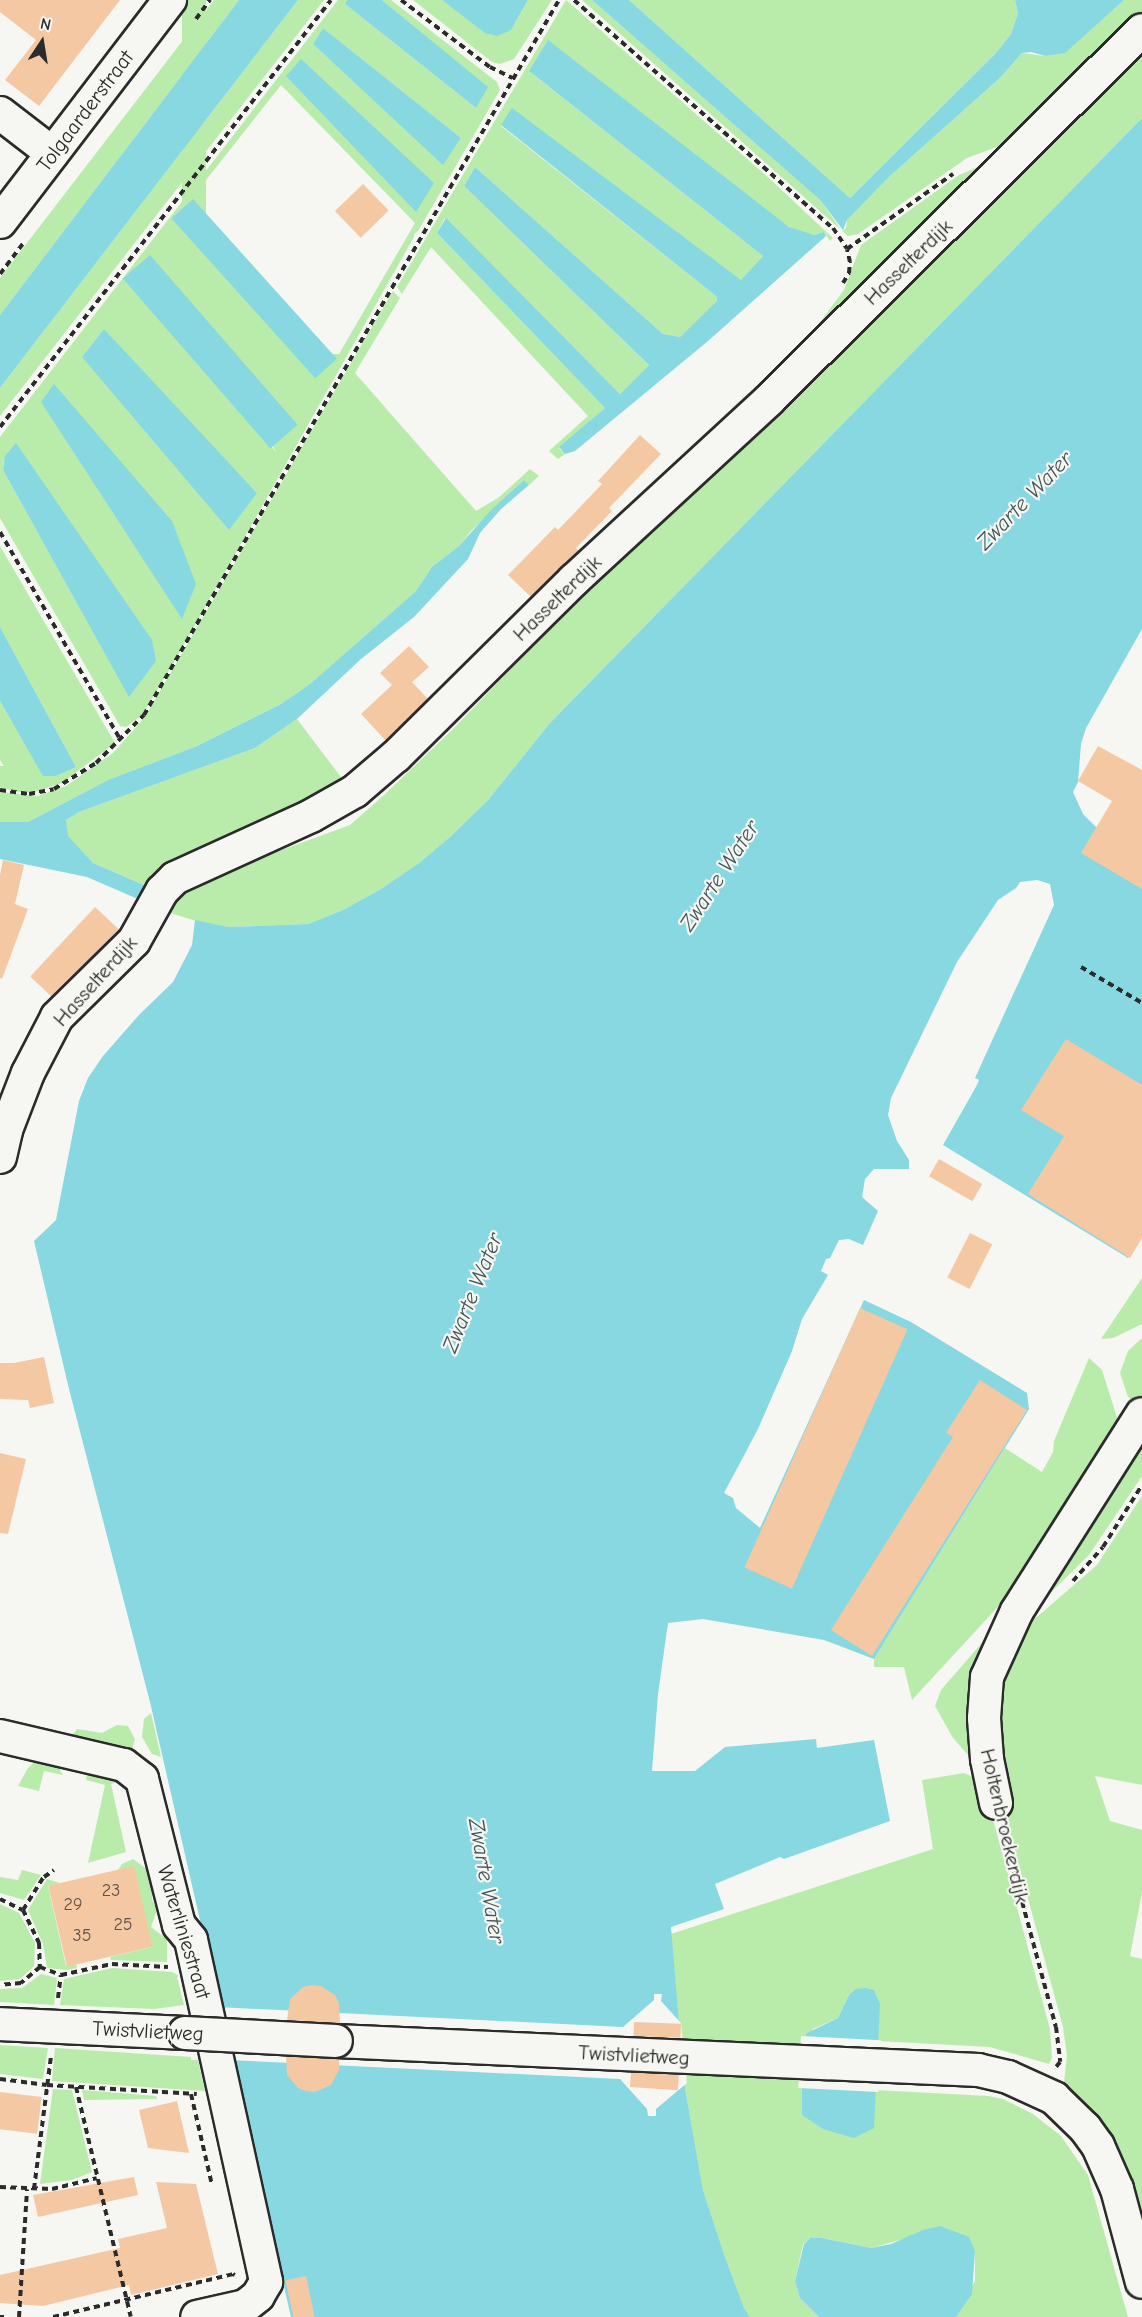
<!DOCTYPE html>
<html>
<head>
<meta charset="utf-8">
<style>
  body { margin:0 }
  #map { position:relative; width:1142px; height:2317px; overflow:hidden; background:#f6f6f2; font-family:"Comic Neue",sans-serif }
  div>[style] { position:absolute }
  .green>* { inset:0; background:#b9ebab; transform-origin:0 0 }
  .water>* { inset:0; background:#87d8e0; transform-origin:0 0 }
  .pier>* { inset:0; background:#f6f6f2; transform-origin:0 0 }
  .building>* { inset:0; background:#f5c8a4; transform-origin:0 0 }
  .path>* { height:4px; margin-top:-2px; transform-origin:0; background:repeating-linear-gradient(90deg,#2b2b2b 0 6px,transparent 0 10.5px) }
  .roads { filter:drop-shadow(2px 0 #2b2b2b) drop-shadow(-2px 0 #2b2b2b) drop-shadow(0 2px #2b2b2b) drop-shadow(0 -2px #2b2b2b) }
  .minor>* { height:32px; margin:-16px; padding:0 16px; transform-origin:16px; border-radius:16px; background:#f6f6f2 }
  .bridges { filter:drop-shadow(2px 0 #2b2b2b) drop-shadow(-2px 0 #2b2b2b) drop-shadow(0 2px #2b2b2b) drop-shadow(0 -2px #2b2b2b) }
  .minor-bridge>* { height:32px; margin:-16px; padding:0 16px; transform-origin:16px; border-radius:16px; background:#f6f6f2 }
  span { translate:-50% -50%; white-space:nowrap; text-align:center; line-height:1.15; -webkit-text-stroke:4.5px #f6f6f2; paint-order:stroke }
  .number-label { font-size:18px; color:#5e5249 }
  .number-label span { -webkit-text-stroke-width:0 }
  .street-label { font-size:21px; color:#2b2b2b }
  .water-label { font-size:22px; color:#425658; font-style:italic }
  .north { position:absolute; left:12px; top:12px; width:60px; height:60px; -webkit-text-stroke:4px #f6f6f2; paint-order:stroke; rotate:12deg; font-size:16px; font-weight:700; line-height:24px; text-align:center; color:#2b2b2b }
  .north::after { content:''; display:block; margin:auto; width:21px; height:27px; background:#2b2b2b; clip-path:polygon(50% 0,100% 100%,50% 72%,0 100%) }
</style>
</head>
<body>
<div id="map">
  <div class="green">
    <i style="left:182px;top:0;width:24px;height:299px"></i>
    <i style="clip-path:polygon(214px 0,239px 0,0 315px,0 278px)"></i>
    <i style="clip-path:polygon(298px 0,324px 0,0 416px,0 388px)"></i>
    <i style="clip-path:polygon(evenodd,338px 0,347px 0,345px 4px,476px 108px,487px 87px,382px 0,391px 0,497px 82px,500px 90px,418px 231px,414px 234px,414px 237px,173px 664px,142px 715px,126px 727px,120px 726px,0 518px,0 437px,338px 0,323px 28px,461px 138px,443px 164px,313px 44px,323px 28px,338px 0,281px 85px,415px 223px,339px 354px,332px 354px,336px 360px,175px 222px,193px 200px,198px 205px,199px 189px,281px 85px,338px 0,150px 255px,277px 453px,129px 284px,150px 255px,338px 0,104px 329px,173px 405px,257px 493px,82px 357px,104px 329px,338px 0,4px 460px,129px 696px,3px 470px,4px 460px)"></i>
    <i style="clip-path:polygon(413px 0,442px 0,491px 35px,514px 25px,528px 0,552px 0,514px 59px,500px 64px,492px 62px)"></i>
    <i style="clip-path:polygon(566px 0,771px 180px,833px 238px,830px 241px,824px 232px,814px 235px,798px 232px,530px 72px,763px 256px,741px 281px,512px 109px,501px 126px,716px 296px,717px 302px,680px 337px,663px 334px,475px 167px,464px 186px,649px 365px,620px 394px,445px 218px,437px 233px,605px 408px,559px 448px,565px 454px,558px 459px,549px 451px,588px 416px,431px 247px,402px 294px,397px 287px)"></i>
    <i style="clip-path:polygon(582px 0,592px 0,820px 200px,842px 231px,846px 228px,847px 220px,890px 176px,1001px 77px,1022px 53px,1045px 56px,1065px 52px,1124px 0,1142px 0,1142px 20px,1016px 140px,967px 158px,858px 234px,848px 236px)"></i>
    <i style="clip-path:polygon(629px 0,1015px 0,1018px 13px,1011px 34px,996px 53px,850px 198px)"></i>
    <i style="clip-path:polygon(1142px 51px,1142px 118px,550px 723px,488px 800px,450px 837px,419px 863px,381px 889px,343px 910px,308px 924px,228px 927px,209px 925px,164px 911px,184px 890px,214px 875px,350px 825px,382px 797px,453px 729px,665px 509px)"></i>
    <i style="clip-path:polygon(994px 160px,788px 365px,844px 290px,861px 245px,959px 175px)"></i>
    <i style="clip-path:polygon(393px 291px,400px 298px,355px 373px,476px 511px,498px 498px,530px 469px,539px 476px,529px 485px,524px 480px,471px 531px,459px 546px,432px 567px,416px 591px,310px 684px,281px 704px,197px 746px,108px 780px,28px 822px,0 822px,0 792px,38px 796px,66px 786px,113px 753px,145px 717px)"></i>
    <i style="clip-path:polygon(0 546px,115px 743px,62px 783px,35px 792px,17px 792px,0 787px,0 766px,4px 766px,0 760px,0 701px,43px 775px,76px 767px,0 627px)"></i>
    <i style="clip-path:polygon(297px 719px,353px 793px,153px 889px,93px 863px,67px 836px,66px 820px,79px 812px,255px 748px)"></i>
    <i style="clip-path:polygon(1142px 1278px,1142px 1324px,1113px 1338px,1101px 1339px)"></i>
    <i style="clip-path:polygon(1142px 1338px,1142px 1400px,1135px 1402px,1128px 1397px,1120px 1373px,1128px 1351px)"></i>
    <i style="clip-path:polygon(1089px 1358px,1102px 1370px,1119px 1424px,1029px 1573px,912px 1700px,904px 1667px,874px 1667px,874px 1659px,1005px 1448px,1042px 1472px,1053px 1452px,1054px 1441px)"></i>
    <i style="clip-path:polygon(1142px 1425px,1142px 1476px,1089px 1555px,1036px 1607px)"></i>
    <i style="clip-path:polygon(1142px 1496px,1142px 1785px,1095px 1776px,1110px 1821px,1142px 1830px,1142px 1892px,1130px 1956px,1142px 1959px,1142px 2225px,1125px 2169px,1111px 2139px,1096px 2117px,1068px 2091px,1064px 2082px,1067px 2056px,1063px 2027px,1003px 1807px,997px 1689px,1020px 1623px,1037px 1617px,1097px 1565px)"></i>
    <i style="clip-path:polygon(991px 1636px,976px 1670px,968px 1700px,972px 1754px,967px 1754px,953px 1738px,935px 1706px,941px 1690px,987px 1637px)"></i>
    <i style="clip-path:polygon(151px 1713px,161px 1757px,152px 1754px,142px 1737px,144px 1719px)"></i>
    <i style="clip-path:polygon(117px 1725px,128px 1726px,135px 1739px,132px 1750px,71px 1737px,77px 1729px,102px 1733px)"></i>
    <i style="clip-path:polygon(38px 1759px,56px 1764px,63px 1775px,44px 1771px,39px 1791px,18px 1786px,28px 1768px)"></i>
    <i style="clip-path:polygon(107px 1770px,124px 1780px,111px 1784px,126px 1852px,88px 1863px,105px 1785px,86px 1780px,87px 1774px)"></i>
    <i style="clip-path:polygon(964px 1773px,973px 1777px,982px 1789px,994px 1823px,1050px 2029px,1052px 2058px,1049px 2064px,990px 2047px,878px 2041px,878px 1999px,849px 1995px,838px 2018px,813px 2029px,801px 2048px,802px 2115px,875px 2090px,988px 2096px,1003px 2099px,1033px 2114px,1061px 2136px,1088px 2175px,1128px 2317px,956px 2317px,975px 2281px,975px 2251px,907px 2238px,871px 2248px,822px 2238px,810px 2238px,803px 2244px,795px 2281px,800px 2298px,819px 2317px,750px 2317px,744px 2308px,724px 2254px,703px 2190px,684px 2082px,671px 1934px,933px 1849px,922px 1780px)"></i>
    <i style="clip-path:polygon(133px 1859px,151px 1872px,152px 1899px,157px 1910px,151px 1927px,167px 1939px,167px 1962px,111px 1960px,110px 1957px,152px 1947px,118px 1870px,122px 1864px)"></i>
    <i style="clip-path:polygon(22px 1870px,41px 1875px,24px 1900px,0 1893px,0 1877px,18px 1880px)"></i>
    <i style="clip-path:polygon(47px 1879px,60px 1883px,48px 1886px,66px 1966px,76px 1964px,77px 1968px,67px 1970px,47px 1968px,43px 1944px,28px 1910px)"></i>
    <i style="clip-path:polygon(0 1904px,19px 1913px,35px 1943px,34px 1966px,20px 1979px,0 1981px)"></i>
    <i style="clip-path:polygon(112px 1968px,172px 1972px,179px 1976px,177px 1977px,184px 2005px,154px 2009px,60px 2005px,64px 1979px)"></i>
    <i style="clip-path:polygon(41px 1974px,57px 1978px,54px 2005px,0 2002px,0 1989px,22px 1988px)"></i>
    <i style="clip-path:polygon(0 2045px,48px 2048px,43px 2079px,0 2074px)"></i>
    <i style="clip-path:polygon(55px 2048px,191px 2057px,191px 2060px,198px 2060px,205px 2091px,52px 2081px)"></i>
    <i style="clip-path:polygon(53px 2089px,72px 2090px,92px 2172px,72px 2180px,40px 2184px)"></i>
    <i style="clip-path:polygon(82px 2090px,156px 2096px,157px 2099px,84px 2100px)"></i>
  </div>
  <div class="water">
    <i style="clip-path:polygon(239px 0,298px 0,0 388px,0 315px)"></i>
    <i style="clip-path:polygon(347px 0,382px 0,488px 87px,476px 108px,345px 4px)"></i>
    <i style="clip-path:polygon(442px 0,528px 0,511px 30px,497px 36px,485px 33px)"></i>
    <i style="clip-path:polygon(592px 0,629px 0,850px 198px,996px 53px,1011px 34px,1018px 13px,1015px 0,1124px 0,1065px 53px,1045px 56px,1031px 52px,1022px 53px,1001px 77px,890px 176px,847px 220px,843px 230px,820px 200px)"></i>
    <i style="clip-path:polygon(323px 28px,461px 138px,443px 165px,313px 44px)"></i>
    <i style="clip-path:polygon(548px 40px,789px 227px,814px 235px,824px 232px,826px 236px,708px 341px,575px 451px,565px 454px,559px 447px,605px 408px,437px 233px,446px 218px,620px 394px,649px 365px,464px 186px,475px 167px,663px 334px,680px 337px,717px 301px,716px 296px,501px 125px,512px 108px,741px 280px,763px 256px,529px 71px)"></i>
    <i style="clip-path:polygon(301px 59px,434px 183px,416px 212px,286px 76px)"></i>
    <i style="clip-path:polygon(1142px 118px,1142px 629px,1086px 728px,1081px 744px,1078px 782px,1073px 792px,1083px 814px,1096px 827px,1142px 839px,1142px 1235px,1128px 1258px,943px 1145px,977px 1085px,979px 1080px,975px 1078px,1054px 905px,1050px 884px,1037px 880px,1020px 882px,1016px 888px,998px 900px,957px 962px,891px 1098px,888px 1115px,897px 1141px,909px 1160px,909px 1169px,874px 1169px,865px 1179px,862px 1197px,878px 1211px,863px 1245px,849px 1239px,839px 1240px,830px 1258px,826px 1259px,821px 1271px,828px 1275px,802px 1319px,792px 1351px,758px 1429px,724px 1493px,733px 1498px,736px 1508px,760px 1528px,864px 1300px,911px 1322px,1027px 1393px,1029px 1409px,874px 1659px,824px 1640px,703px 1619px,668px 1623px,658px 1694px,652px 1771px,695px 1771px,725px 1747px,816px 1739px,817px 1748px,874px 1740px,890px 1821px,784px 1859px,780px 1857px,715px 1884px,724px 1909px,671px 1927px,684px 2082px,703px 2190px,724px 2254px,744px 2308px,750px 2317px,291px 2317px,150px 1702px,69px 1389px,34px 1241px,56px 1220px,79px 1101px,88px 1078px,103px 1056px,139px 1015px,173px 982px,192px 945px,195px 920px,228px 927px,308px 924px,343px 910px,381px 889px,419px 863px,450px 837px,488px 800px,550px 723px)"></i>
    <i style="left:193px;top:199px;width:215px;height:29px;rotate:48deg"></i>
    <i style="left:150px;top:255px;width:225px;height:36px;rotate:49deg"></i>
    <i style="clip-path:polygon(104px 329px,257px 493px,229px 530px,82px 357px)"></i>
    <i style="clip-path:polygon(54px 384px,172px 521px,196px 584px,182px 619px,41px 402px)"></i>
    <i style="clip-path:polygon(16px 443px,152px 640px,156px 661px,129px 697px,3px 470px,5px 456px)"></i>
    <i style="clip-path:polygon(524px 480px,529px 485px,501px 509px,480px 533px,468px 559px,414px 617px,361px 659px,297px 719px,255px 748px,79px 812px,66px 820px,68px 836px,93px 863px,153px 889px,147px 903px,87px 877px,0 859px,0 822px,28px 822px,108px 780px,197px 746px,281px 704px,310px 684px,416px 591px,432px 567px,459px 546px,491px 510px)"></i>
    <i style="clip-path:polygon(0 627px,76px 767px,55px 776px,43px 776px,0 701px)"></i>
    <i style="clip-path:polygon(866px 1988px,874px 1990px,880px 2004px,874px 2128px,854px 2138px,823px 2129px,802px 2115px,801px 2048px,807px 2033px,838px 2018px,849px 1995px,856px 1989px)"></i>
    <i style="clip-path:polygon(940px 2226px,969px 2237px,975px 2251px,972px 2294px,956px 2317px,819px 2317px,800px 2298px,795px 2281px,804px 2244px,810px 2238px,822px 2238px,871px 2248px,891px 2244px,923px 2230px)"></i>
  </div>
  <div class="pier">
    <i style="clip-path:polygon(654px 1994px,662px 1994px,661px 2001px,681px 2023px,687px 2083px,656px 2109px,656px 2116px,648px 2116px,647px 2109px,620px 2079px,229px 2060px,217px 2007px,623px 2027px,654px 2000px)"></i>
    <i style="left:801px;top:2036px;width:80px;height:52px;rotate:3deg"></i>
  </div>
  <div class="building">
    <i style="clip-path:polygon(0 0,120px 0,39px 106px,5px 80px,36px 40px,0 12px)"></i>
    <i style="left:363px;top:184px;width:37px;height:39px;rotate:46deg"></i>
    <i style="clip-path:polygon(640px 435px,661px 454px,609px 508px,612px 511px,576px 548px,579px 551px,531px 597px,508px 575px,555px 527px,558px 530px,602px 484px,598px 481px)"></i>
    <i style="clip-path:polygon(409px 646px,429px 667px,412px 682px,428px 699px,386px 741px,361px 714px,392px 685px,380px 673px)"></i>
    <i style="clip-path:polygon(1098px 746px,1142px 770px,1142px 889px,1081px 853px,1112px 801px,1078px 781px)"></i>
    <i style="clip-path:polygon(3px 860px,24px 865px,15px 904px,28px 909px,2px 979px,0 978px,0 875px)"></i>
    <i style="left:95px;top:907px;width:34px;height:95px;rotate:43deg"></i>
    <i style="clip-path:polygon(1066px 1039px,1142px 1085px,1142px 1238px,1130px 1258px,1028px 1194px,1064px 1136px,1021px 1110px)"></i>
    <i style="left:939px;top:1159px;width:50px;height:20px;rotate:30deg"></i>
    <i style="left:970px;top:1233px;width:25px;height:50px;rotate:27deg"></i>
    <i style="left:860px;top:1308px;width:52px;height:284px;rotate:24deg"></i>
    <i style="clip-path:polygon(44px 1357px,54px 1403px,30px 1408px,28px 1400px,0 1399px,0 1363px,14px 1363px)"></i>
    <i style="clip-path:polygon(980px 1380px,1027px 1410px,872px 1656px,831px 1630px,953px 1437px,946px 1433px)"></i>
    <i style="clip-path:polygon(0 1453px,26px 1459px,8px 1534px,0 1533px)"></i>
    <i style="left:134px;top:1866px;width:83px;height:88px;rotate:77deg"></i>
    <i style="clip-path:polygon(312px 1985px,321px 1986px,335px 1995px,339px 2003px,340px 2023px,287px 2020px,290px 1999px,303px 1987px)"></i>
    <i style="left:634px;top:2022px;width:47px;height:14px;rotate:2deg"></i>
    <i style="clip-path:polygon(286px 2056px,339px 2059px,339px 2070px,331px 2085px,315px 2092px,306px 2091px,298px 2088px,287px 2075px)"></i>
    <i style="left:631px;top:2072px;width:48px;height:15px;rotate:4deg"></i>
    <i style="left:0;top:2092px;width:42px;height:37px;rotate:7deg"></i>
    <i style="clip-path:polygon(177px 2101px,189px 2153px,148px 2148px,139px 2110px)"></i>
    <i style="clip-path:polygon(134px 2177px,138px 2195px,38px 2217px,33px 2195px)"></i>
    <i style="clip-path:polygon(156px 2182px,196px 2184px,218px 2274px,131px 2295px,129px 2285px,43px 2306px,0 2303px,0 2275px,120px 2248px,118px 2239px,167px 2228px)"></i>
    <i style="left:306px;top:2276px;width:42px;height:21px;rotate:78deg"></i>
  </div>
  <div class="path">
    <i style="left:401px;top:0;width:111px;rotate:37deg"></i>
    <i style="left:490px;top:67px;width:25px;rotate:26deg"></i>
    <i style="left:574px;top:0;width:345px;rotate:41.4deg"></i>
    <i style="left:833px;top:228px;width:25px;rotate:56deg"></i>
    <i style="left:196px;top:19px;width:24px;rotate:-54deg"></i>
    <i style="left:0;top:274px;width:41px;rotate:-52.9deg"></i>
    <i style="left:843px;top:283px;width:12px;rotate:-59deg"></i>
    <i style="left:849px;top:273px;width:11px;rotate:-85deg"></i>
    <i style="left:850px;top:262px;width:13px;rotate:-103deg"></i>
    <i style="left:847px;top:249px;width:130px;rotate:-35.3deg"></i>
    <i style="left:0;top:427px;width:540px;rotate:-52.22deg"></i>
    <i style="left:0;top:532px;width:241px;rotate:59.9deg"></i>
    <i style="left:0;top:790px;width:29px;rotate:8deg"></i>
    <i style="left:29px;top:794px;width:25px;rotate:-11deg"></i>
    <i style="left:54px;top:789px;width:49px;rotate:-31.8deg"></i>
    <i style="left:96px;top:763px;width:68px;rotate:-45deg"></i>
    <i style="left:144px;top:715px;width:827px;rotate:-59.87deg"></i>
    <i style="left:1081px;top:967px;width:71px;rotate:30.5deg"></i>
    <i style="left:1073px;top:1581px;width:45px;rotate:-48.6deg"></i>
    <i style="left:1103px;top:1547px;width:73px;rotate:-57.8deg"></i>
    <i style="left:1003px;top:1831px;width:203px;rotate:74.9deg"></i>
    <i style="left:1056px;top:2027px;width:35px;rotate:83deg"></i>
    <i style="left:1060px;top:2062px;width:6px;rotate:129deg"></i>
    <i style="left:0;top:1899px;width:25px;rotate:26deg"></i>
    <i style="left:23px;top:1910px;width:37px;rotate:64deg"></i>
    <i style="left:39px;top:1943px;width:24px;rotate:88deg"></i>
    <i style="left:40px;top:1967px;width:25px;rotate:140deg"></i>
    <i style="left:21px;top:1983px;width:21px;rotate:175deg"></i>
    <i style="left:23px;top:1910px;width:39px;rotate:-58deg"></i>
    <i style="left:44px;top:1877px;width:12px;rotate:-35deg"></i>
    <i style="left:40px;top:1967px;width:22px;rotate:21deg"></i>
    <i style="left:61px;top:1975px;width:52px;rotate:-12.2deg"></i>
    <i style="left:112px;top:1964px;width:56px;rotate:3.1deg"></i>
    <i style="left:58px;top:1998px;width:23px;rotate:-83deg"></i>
    <i style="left:0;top:2079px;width:47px;rotate:7.3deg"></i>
    <i style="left:47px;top:2085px;width:150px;rotate:3.4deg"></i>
    <i style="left:76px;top:2087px;width:236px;rotate:76.6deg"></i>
    <i style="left:191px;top:2094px;width:93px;rotate:77deg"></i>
    <i style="left:0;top:2187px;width:52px;rotate:2.2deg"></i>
    <i style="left:52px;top:2189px;width:46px;rotate:-13.7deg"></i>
    <i style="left:34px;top:2189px;width:134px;rotate:-82.7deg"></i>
    <i style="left:0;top:2317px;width:4px"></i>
    <i style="left:19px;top:2317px;width:128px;rotate:-86.4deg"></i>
    <i style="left:53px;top:2317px;width:185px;rotate:-13.4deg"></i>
    <i style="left:233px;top:2274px;width:2px;rotate:27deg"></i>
  </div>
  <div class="roads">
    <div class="minor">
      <i style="left:0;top:113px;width:66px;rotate:37.6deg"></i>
      <i style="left:0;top:222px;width:280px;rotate:-52.6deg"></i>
      <i style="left:0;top:1157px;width:28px;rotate:-77deg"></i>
      <i style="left:6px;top:1130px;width:61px;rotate:-68.9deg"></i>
      <i style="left:28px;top:1073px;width:63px;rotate:-62.6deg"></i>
      <i style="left:57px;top:1017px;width:108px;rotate:-44.6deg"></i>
      <i style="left:134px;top:941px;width:57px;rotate:-60.8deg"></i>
      <i style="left:162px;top:891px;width:18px;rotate:-45deg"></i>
      <i style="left:175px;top:878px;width:149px;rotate:-24.5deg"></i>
      <i style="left:311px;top:816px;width:51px;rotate:-29.6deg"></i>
      <i style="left:355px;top:791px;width:54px;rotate:-40.5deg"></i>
      <i style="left:396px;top:756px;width:250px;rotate:-44.7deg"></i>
      <i style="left:574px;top:580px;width:265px;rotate:-42.7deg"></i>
      <i style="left:769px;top:400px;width:525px;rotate:-44.77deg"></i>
      <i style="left:0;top:1736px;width:127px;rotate:13.2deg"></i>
      <i style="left:124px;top:1765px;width:23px;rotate:38deg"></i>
      <i style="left:142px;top:1779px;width:151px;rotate:75.8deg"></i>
      <i style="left:179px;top:1925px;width:19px;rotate:51deg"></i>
      <i style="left:191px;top:1940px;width:350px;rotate:77.6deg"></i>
      <i style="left:266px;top:2282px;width:16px;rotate:120deg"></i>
      <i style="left:258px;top:2296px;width:16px;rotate:142deg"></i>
      <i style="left:245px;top:2306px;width:49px;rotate:167.1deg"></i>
      <i style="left:996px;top:1803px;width:45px;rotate:-101.6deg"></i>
      <i style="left:987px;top:1759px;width:41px;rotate:-94.2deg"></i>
      <i style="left:984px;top:1718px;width:41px;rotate:-85.8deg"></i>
      <i style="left:987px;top:1677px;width:72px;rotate:-65.6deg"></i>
      <i style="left:1017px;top:1611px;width:233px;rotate:-57.6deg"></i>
      <i style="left:0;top:2024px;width:185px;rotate:2.8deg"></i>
      <i style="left:336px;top:2041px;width:643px;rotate:2.59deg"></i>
      <i style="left:978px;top:2070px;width:31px;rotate:13deg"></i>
      <i style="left:1008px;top:2077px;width:51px;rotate:24.5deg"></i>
      <i style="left:1054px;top:2098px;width:43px;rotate:44.1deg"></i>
      <i style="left:1085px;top:2128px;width:22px;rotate:54deg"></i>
      <i style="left:1098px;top:2146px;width:47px;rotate:66.2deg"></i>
      <i style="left:1117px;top:2189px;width:96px;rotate:75deg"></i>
    </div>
  </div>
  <div class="bridges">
    <div class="minor-bridge">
      <i style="left:185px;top:2033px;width:151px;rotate:3deg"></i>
    </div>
  </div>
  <div class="number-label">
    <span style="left:111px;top:1891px">23</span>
    <span style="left:73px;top:1905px">29</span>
    <span style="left:123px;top:1925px">25</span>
    <span style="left:82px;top:1936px">35</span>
  </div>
  <div class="street-label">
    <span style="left:85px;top:111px;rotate:-53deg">Tolgaarderstraat</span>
    <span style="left:908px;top:262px;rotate:-44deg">Hasselterdijk</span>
    <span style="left:557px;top:598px;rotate:-44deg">Hasselterdijk</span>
    <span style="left:95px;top:981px;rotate:-48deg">Hasselterdijk</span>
    <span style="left:1005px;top:1826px;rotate:77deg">Holtenbroekerdijk</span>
    <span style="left:184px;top:1932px;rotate:73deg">Waterliniestraat</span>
    <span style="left:148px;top:2031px;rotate:3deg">Twistvlietweg</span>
    <span style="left:634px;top:2055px;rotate:3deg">Twistvlietweg</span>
  </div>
  <div class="water-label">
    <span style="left:1025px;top:501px;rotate:-46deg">Zwarte Water</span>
    <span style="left:720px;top:876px;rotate:-57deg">Zwarte Water</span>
    <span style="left:473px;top:1293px;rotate:-68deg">Zwarte Water</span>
    <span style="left:486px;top:1881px;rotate:80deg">Zwarte Water</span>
  </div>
  <div class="north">N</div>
</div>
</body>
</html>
